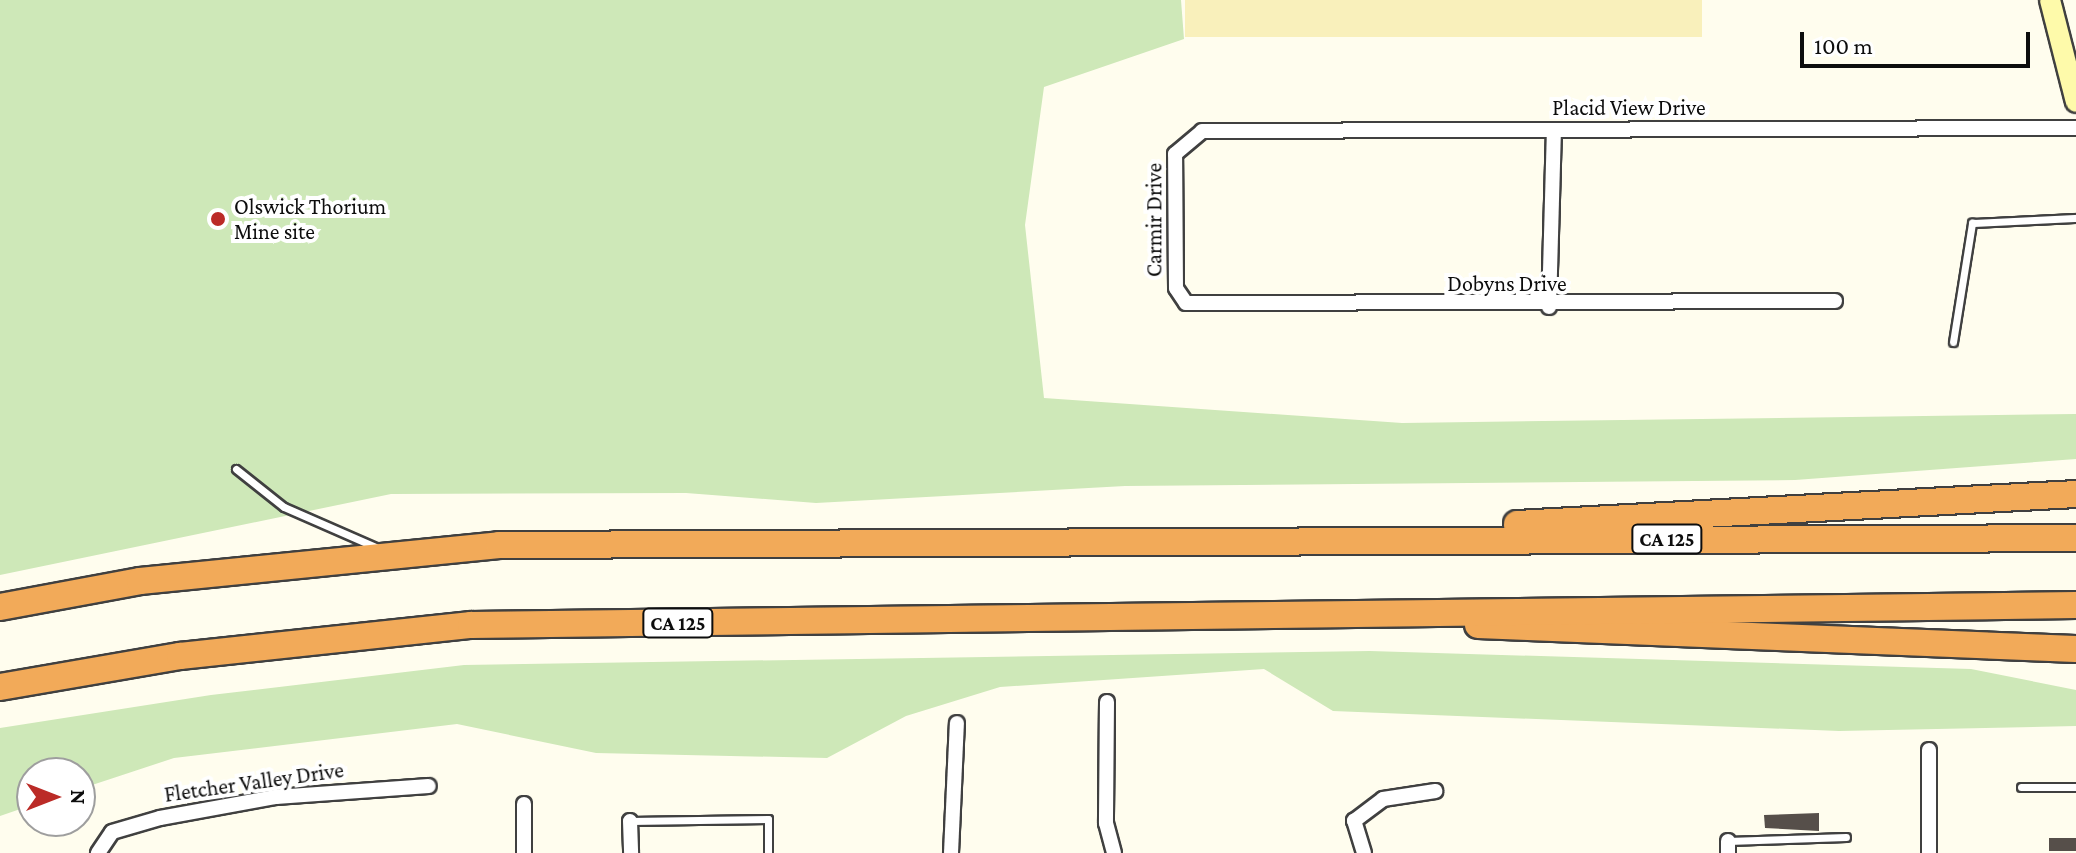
<!DOCTYPE html>
<html>
<head>
<meta charset="utf-8">
<style>
  body { margin:0 }
  #map { position:relative; width:2076px; height:853px; overflow:hidden; background:#fffdee; font-family:"Crimson Pro",serif }
  div>[style] { position:absolute }
  .green>* { inset:0; background:#cee8b8 }
  .sand>* { inset:0; background:#f9f0bb; transform-origin:0 0 }
  .building>* { inset:0; background:#564f4a; transform-origin:0 0 }
  .roads { filter:drop-shadow(2px 0 #404040) drop-shadow(-2px 0 #404040) drop-shadow(0 2px #404040) drop-shadow(0 -2px #404040) }
  .lane>* { height:7px; margin:-3.5px; padding:0 3.5px; transform-origin:3.5px; border-radius:3.5px; background:#fff }
  .street>* { height:14px; margin:-7px; padding:0 7px; transform-origin:7px; border-radius:7px; background:#fff }
  .secondary>* { height:20px; margin:-10px; padding:0 10px; transform-origin:10px; border-radius:10px; background:#fefaaa }
  .highway>* { height:26px; margin:-13px; padding:0 13px; transform-origin:13px; border-radius:13px; background:#f2aa59 }
  .dots>* { width:22px; height:22px; translate:-50% -50%; box-sizing:border-box; border:4px solid #fff; border-radius:50% }
  span { translate:-50% -50%; white-space:nowrap; text-align:center; line-height:1.15; -webkit-text-stroke:8px #fff; paint-order:stroke }
  .shield-label span { padding:2px 6px; background:#fff; border:2px solid; border-radius:6px; -webkit-text-stroke-width:0 }
  .shield-label { font-size:20px; color:#0d0d0d; font-weight:700 }
  .street-label { font-size:22px; color:#0d0d0d }
  .poi-label { font-size:22px; color:#0d0d0d }
  .left { translate:0 -50%; text-align:left }
  .north { position:absolute; left:16px; top:757px; width:80px; height:80px; box-sizing:border-box; background:#fff; border:2px solid #9e9e9e; border-radius:50%; rotate:90deg; font-size:22px; font-weight:700; line-height:32px; text-align:center; color:#0d0d0d }
  .north::after { content:''; display:block; margin:auto; width:28px; height:36px; background:#bb2b27; clip-path:polygon(50% 0,100% 100%,50% 72%,0 100%) }
  .scale { position:absolute; left:1800px; top:32px; width:230px; height:36px; box-sizing:border-box; border:4px solid #0d0d0d; border-top:0; padding-left:10px; font-size:24px; line-height:28px; white-space:nowrap; color:#0d0d0d; -webkit-text-stroke:6px #fff; paint-order:stroke }
</style>
</head>
<body>
<div id="map">
  <div class="green">
    <i style="clip-path:polygon(0 0,1181px 0,1184px 39px,1044px 87px,1025px 225px,1044px 398px,1402px 423px,2076px 414px,2076px 459px,1795px 480px,1125px 486px,816px 503px,686px 493px,391px 494px,0 575px)"></i>
    <i style="clip-path:polygon(1370px 651px,1971px 669px,2076px 690px,2076px 726px,1839px 731px,1333px 711px,1264px 669px,1000px 687px,906px 716px,827px 758px,596px 753px,457px 724px,174px 758px,80px 789px,80px 773px,32px 773px,32px 805px,0 816px,0 728px,211px 695px,464px 665px)"></i>
  </div>
  <div class="sand">
    <i style="left:1185px;top:0;width:517px;height:37px"></i>
  </div>
  <div class="building">
    <i style="clip-path:polygon(1819px 813px,1819px 831px,1765px 828px,1764px 815px)"></i>
    <i style="left:2049px;top:838px;width:27px;height:13px"></i>
  </div>
  <div class="roads">
    <div class="lane">
      <i style="left:1953px;top:342px;width:121px;rotate:-80.9deg"></i>
      <i style="left:1972px;top:223px;width:104px;rotate:-2.8deg"></i>
      <i style="left:236px;top:469px;width:61px;rotate:38.4deg"></i>
      <i style="left:284px;top:507px;width:103px;rotate:23.6deg"></i>
      <i style="left:2021px;top:787px;width:55px"></i>
      <i style="left:630px;top:821px;width:138px;rotate:-0.8deg"></i>
      <i style="left:768px;top:819px;width:34px;rotate:90deg"></i>
      <i style="left:1728px;top:841px;width:118px;rotate:-1.9deg"></i>
    </div>
    <div class="street">
      <i style="left:1835px;top:301px;width:649px;rotate:179.82deg"></i>
      <i style="left:1186px;top:303px;width:18px;rotate:-124deg"></i>
      <i style="left:1176px;top:288px;width:134px;rotate:-90.4deg"></i>
      <i style="left:1175px;top:154px;width:35px;rotate:-40deg"></i>
      <i style="left:1202px;top:131px;width:874px;rotate:-0.2deg"></i>
      <i style="left:1549px;top:307px;width:176px;rotate:-88.4deg"></i>
      <i style="left:1107px;top:702px;width:121px;rotate:90.5deg"></i>
      <i style="left:1106px;top:823px;width:31px;rotate:75deg"></i>
      <i style="left:524px;top:804px;width:49px;rotate:90deg"></i>
      <i style="left:630px;top:821px;width:32px;rotate:88deg"></i>
      <i style="left:1728px;top:841px;width:12px;rotate:90deg"></i>
      <i style="left:98px;top:853px;width:25px;rotate:-56deg"></i>
      <i style="left:112px;top:832px;width:50px;rotate:-16.3deg"></i>
      <i style="left:160px;top:818px;width:118px;rotate:-10.3deg"></i>
      <i style="left:276px;top:797px;width:153px;rotate:-4.1deg"></i>
      <i style="left:951px;top:853px;width:130px;rotate:-87.4deg"></i>
      <i style="left:1364px;top:853px;width:34px;rotate:-107deg"></i>
      <i style="left:1354px;top:821px;width:36px;rotate:-37deg"></i>
      <i style="left:1383px;top:799px;width:53px;rotate:-8.7deg"></i>
      <i style="left:1929px;top:853px;width:103px;rotate:-90deg"></i>
    </div>
    <div class="secondary">
      <i style="left:2050px;top:0;width:105px;rotate:75.7deg"></i>
    </div>
    <div class="highway">
      <i style="left:1517px;top:524px;width:560px;rotate:-3.07deg"></i>
      <i style="left:0;top:607px;width:142px;rotate:-10.5deg"></i>
      <i style="left:140px;top:581px;width:361px;rotate:-5.7deg"></i>
      <i style="left:499px;top:545px;width:1577px;rotate:-0.25deg"></i>
      <i style="left:1478px;top:625px;width:598px;rotate:2.3deg"></i>
      <i style="left:0;top:687px;width:183px;rotate:-9.8deg"></i>
      <i style="left:180px;top:656px;width:293px;rotate:-6.1deg"></i>
      <i style="left:471px;top:625px;width:1605px;rotate:-0.71deg"></i>
    </div>
  </div>
  <div class="dots">
    <i style="left:218px;top:219px;background:#bb2b27"></i>
  </div>
  <div class="shield-label">
    <span style="left:1667px;top:539px">CA 125</span>
    <span style="left:678px;top:623px">CA 125</span>
  </div>
  <div class="street-label">
    <span style="left:1629px;top:108px">Placid View Drive</span>
    <span style="left:1154px;top:220px;rotate:-90deg">Carmir Drive</span>
    <span style="left:1507px;top:284px">Dobyns Drive</span>
    <span style="left:254px;top:782px;rotate:-8deg">Fletcher Valley Drive</span>
  </div>
  <div class="poi-label">
    <span class="left" style="left:234px;top:219px">Olswick Thorium<br>Mine site</span>
  </div>
  <div class="north">N</div>
  <div class="scale">100 m</div>
</div>
</body>
</html>
